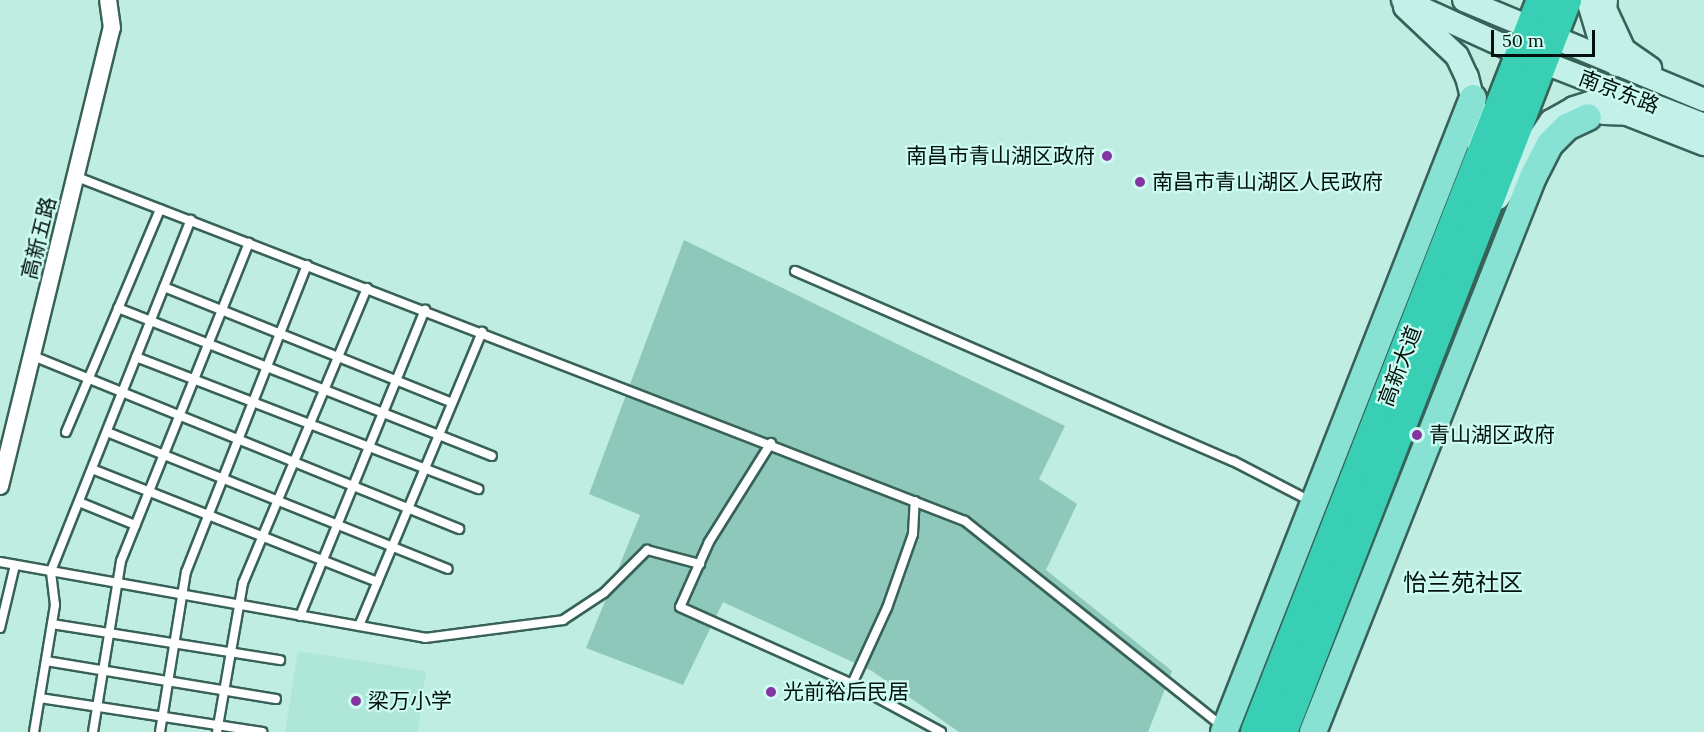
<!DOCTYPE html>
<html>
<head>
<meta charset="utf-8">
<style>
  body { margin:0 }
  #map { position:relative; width:1704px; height:732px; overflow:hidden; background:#c0ede2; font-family:Lora,"Noto Sans SC",serif }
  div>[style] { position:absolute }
  .built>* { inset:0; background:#aee6d8 }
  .green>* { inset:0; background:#8ec8bb }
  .roads { filter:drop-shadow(2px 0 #386259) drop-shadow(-2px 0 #386259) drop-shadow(0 2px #386259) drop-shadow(0 -2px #386259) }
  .lane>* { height:8px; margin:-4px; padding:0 4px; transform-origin:4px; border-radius:4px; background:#fff }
  .street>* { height:16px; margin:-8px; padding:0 8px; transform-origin:8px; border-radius:8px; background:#fff }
  .secondary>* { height:22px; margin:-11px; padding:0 11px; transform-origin:11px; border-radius:11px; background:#c3f1e9 }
  .primary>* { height:26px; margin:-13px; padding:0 13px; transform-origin:13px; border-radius:13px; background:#88e2d3 }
  .highway>* { height:30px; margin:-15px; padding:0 15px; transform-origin:15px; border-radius:15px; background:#38cfb5 }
  .dots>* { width:16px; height:16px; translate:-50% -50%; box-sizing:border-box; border:3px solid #cdfbef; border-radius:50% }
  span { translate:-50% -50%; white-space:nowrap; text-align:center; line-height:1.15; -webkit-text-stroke:4.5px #cdfbef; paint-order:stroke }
  .street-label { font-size:21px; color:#02110e }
  .poi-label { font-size:21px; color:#02110e }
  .right { translate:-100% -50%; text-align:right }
  .left { translate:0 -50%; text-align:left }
  .quarter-label { font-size:24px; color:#02110e }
  .scale { position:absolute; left:1491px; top:30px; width:104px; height:27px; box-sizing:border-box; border:3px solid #02110e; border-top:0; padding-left:8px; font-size:18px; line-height:21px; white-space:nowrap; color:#02110e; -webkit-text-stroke:4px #cdfbef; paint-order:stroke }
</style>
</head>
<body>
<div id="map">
  <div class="built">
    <i style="clip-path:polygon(298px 651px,426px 671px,418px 732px,285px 732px)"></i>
  </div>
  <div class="green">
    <i style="clip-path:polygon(684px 240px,1065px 426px,1039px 479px,1077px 504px,1046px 570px,1172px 671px,1148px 732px,959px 732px,872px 671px,723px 602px,683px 685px,586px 648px,640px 515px,589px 494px)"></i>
  </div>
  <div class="roads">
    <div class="lane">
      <i style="left:77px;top:177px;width:952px;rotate:21.18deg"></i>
      <i style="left:965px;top:521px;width:330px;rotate:38.6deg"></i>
      <i style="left:795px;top:271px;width:477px;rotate:23.5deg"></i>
      <i style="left:1233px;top:461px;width:89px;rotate:27.4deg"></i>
      <i style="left:164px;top:287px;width:310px;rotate:21.9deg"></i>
      <i style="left:118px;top:308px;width:402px;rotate:21.6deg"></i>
      <i style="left:33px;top:356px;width:460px;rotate:22.1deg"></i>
      <i style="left:136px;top:357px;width:367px;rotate:21.1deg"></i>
      <i style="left:66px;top:432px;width:242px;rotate:-67.1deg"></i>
      <i style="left:107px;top:432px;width:367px;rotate:21.9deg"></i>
      <i style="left:771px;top:443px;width:117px;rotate:122.1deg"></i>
      <i style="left:709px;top:542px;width:71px;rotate:114deg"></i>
      <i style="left:680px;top:607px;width:188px;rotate:24.1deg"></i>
      <i style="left:852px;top:684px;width:101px;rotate:28.3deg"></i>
      <i style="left:92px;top:469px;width:307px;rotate:21.6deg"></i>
      <i style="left:79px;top:502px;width:61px;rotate:22.3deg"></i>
      <i style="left:0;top:562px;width:432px;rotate:10.1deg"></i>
      <i style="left:425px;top:638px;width:139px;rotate:-7.4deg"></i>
      <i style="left:563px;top:620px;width:49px;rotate:-33.4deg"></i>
      <i style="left:604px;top:593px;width:61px;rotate:-45deg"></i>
      <i style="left:647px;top:550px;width:55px;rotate:14.8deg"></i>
      <i style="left:300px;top:616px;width:331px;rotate:-67.8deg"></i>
      <i style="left:52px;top:624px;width:231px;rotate:9deg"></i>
      <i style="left:359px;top:626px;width:319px;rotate:-67.3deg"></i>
      <i style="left:0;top:628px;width:65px;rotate:-76.6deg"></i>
      <i style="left:46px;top:661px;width:233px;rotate:9.4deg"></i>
      <i style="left:852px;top:684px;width:84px;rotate:-65.3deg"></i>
      <i style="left:887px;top:608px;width:78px;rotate:-70.6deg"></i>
      <i style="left:913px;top:534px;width:33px;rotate:-87deg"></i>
      <i style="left:40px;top:698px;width:225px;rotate:8.7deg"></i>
      <i style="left:34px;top:732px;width:129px;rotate:-80.6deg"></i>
      <i style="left:55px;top:605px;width:34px;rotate:-97deg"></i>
      <i style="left:51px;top:571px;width:378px;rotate:-68.3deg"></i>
      <i style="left:93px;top:732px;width:173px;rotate:-80.7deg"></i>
      <i style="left:121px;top:561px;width:343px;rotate:-68.1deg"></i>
      <i style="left:160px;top:732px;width:162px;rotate:-80.8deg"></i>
      <i style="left:186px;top:572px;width:330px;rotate:-68.5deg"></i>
      <i style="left:217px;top:732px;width:151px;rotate:-80.1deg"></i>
      <i style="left:243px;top:583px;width:320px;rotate:-67.2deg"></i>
    </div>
    <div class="street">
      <i style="left:0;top:486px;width:471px;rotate:-76.3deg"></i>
      <i style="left:112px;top:28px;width:28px;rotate:-98deg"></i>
    </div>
    <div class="secondary">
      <i style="left:1403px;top:0;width:131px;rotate:24.4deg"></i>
      <i style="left:1522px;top:54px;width:195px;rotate:21.3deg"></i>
      <i style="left:1464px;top:0;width:260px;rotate:22.6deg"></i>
      <i style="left:1588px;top:0;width:45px;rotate:73.2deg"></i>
      <i style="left:1601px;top:43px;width:27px;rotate:54deg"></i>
      <i style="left:1606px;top:0;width:9px;rotate:96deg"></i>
      <i style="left:1605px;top:9px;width:45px;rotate:65.1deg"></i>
      <i style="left:1624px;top:50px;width:32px;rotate:35deg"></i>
      <i style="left:1405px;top:7px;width:71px;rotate:43.3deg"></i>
      <i style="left:1457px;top:56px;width:23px;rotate:65deg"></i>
      <i style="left:1467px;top:77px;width:49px;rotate:76deg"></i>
      <i style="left:1479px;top:125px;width:27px;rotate:90deg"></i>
      <i style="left:1604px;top:113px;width:23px;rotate:2deg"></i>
      <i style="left:1627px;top:114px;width:83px;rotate:21.3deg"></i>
      <i style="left:1498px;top:198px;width:93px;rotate:-55.5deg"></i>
      <i style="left:1551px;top:121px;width:26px;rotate:-29deg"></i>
      <i style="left:1574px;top:108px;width:36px;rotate:-18deg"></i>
      <i style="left:1608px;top:97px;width:18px;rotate:13deg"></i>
    </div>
    <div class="primary">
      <i style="left:1224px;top:732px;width:681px;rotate:-68.56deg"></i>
      <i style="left:1313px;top:732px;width:597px;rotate:-68.38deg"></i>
      <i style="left:1533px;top:177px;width:37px;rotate:-63deg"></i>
      <i style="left:1550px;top:144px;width:24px;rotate:-45deg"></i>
      <i style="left:1567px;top:127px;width:23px;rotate:-25deg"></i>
    </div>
    <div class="highway">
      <i style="left:1256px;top:732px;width:786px;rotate:-68.66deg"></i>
      <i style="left:1282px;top:732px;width:785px;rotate:-68.79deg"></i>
    </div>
  </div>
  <div class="dots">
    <i style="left:1107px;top:156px;background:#8534a3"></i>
    <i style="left:1140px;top:182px;background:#8534a3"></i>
    <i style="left:1417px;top:435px;background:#8534a3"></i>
    <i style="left:771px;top:692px;background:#8534a3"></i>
    <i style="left:356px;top:701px;background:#8534a3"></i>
  </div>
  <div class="street-label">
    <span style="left:1619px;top:92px;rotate:21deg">南京东路</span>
    <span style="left:39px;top:238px;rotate:-76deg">高新五路</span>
    <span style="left:1400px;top:366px;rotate:-69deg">高新大道</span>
  </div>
  <div class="poi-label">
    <span class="right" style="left:1095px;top:156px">南昌市青山湖区政府</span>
    <span class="left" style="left:1152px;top:182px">南昌市青山湖区人民政府</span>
    <span class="left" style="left:1429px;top:435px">青山湖区政府</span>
    <span class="left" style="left:783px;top:692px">光前裕后民居</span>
    <span class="left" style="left:368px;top:701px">梁万小学</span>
  </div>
  <div class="quarter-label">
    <span style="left:1463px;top:583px">怡兰苑社区</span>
  </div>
  <div class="scale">50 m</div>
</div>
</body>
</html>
